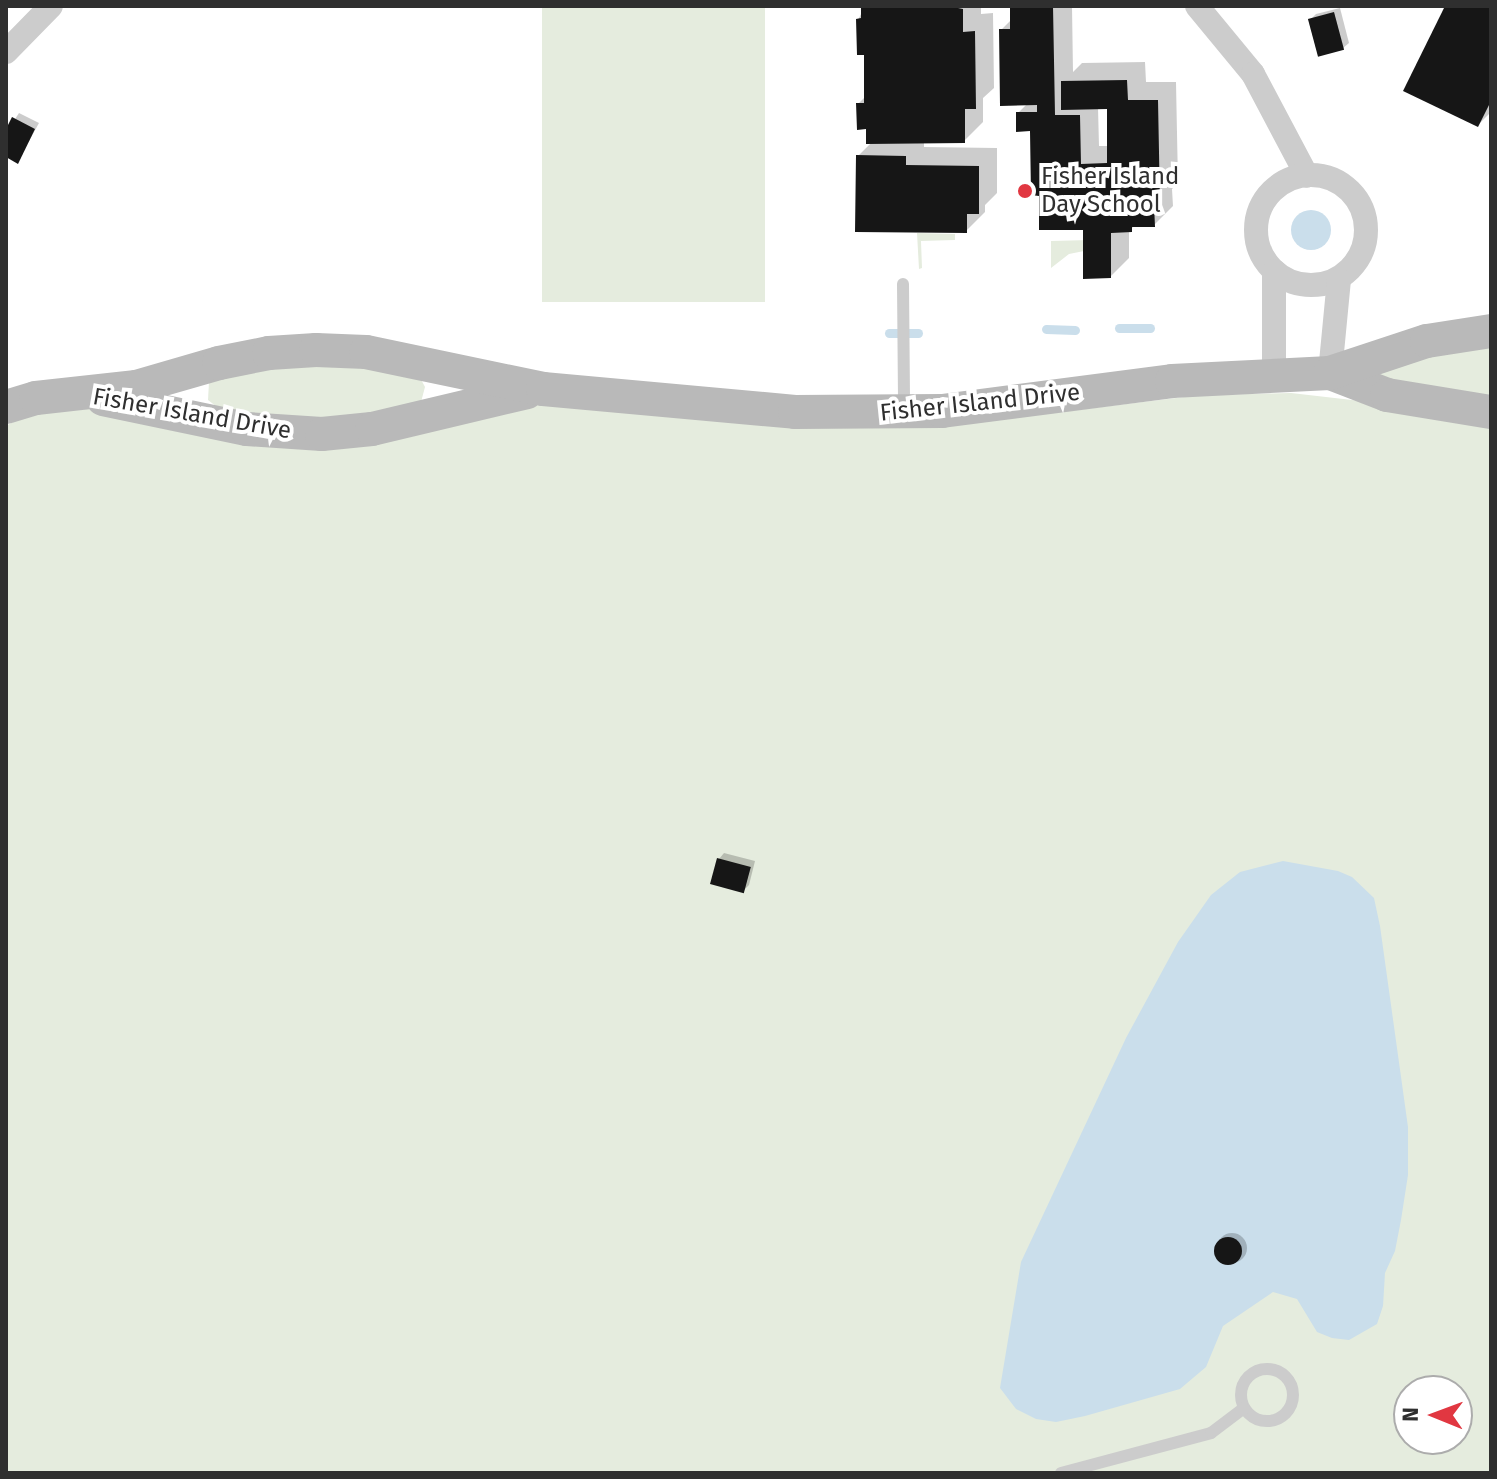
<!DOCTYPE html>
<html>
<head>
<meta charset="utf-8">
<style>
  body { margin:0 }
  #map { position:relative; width:1497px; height:1479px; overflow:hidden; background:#fff; font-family:"Fira Sans",sans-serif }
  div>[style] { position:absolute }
  .green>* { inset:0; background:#e5ecde; transform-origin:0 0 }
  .water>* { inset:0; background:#cadeeb }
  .round { border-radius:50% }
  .shadow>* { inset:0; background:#0003 }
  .stream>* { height:9px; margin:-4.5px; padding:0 4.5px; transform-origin:4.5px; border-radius:4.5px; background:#cadeeb }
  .building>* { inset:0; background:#161616; transform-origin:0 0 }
  .lane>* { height:12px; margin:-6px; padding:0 6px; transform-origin:6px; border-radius:6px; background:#ccc }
  .lane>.ring { margin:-6px; padding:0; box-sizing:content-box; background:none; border:12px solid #ccc; border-radius:50% }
  .street>* { height:24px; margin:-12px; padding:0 12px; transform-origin:12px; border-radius:12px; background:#ccc }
  .street>.ring { margin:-12px; padding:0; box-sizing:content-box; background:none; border:24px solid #ccc; border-radius:50% }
  .secondary>* { height:34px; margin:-17px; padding:0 17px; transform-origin:17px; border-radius:17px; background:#b9b9b9 }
  .dots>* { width:22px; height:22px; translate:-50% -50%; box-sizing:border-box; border:4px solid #fff; border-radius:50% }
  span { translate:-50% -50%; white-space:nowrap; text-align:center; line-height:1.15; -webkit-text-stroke:8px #fff; paint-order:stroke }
  .poi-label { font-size:24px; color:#2f2f2f }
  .left { translate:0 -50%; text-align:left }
  .street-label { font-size:24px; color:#2f2f2f }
  .frame { position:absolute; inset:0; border:8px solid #2f2f2f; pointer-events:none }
  .north { position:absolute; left:1393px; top:1375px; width:80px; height:80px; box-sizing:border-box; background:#fff; border:2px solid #acacac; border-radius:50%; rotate:271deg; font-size:22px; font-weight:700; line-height:32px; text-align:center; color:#2f2f2f }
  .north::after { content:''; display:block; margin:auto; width:28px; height:36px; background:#e13741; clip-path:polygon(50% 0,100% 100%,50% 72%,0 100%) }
</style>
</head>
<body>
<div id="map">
  <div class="green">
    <i style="left:542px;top:6px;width:223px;height:296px"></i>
    <i style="clip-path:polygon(917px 233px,955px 234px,955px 240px,921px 241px,922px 268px,919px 269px)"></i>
    <i style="clip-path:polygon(1089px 240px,1089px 250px,1069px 254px,1051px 268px,1051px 241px)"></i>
    <i style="clip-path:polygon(1491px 343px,1491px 398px,1373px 376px,1431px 354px)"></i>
    <i style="clip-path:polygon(247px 364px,416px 370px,425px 387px,421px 402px,354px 419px,283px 419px,217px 407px,208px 400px,209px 382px)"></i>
    <i style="clip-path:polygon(evenodd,1291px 393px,1387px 404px,1491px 422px,1491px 1473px,6px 1473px,6px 426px,27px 414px,110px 407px,259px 435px,493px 407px,553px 403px,1027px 416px,1201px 395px,1291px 393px,1409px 1391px,1457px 1391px,1457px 1439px,1409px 1439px,1409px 1391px)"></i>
  </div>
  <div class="water">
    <i class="round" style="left:1291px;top:210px;width:40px;height:40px"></i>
    <i style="clip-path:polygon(1283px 861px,1338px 871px,1352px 877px,1374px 898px,1380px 926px,1408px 1127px,1408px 1175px,1401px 1220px,1395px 1251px,1385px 1273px,1383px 1306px,1377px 1324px,1349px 1340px,1332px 1338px,1317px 1332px,1297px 1299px,1273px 1292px,1223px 1326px,1206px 1367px,1180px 1389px,1085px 1416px,1056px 1422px,1036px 1419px,1016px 1409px,1000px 1388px,1021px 1262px,1126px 1038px,1178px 942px,1211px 895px,1240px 872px)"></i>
  </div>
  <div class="shadow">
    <i style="clip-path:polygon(865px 6px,981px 6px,981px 14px,993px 13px,994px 88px,983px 98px,983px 122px,964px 141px,924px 142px,924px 147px,997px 148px,997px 193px,985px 205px,985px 212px,966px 231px,858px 156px,872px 142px,858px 104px,866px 96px,865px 53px,858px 20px)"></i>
    <i style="clip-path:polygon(evenodd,1012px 6px,1072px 6px,1073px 72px,1082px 63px,1145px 62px,1146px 82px,1176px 82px,1178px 183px,1172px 189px,1173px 206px,1154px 225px,1136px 225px,1129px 230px,1129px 258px,1111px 276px,1085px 228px,1041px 194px,1032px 129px,1018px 113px,1028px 103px,1001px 30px,1012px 19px,1012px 6px,1098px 107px,1109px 107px,1109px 146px,1099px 146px,1098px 107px)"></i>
    <i style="clip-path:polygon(1447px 6px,1491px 6px,1491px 112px,1478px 125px)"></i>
    <i style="clip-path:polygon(1340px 8px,1349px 43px,1343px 48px,1310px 20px,1316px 14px)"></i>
    <i style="clip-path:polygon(19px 113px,39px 123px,18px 161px,6px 155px,6px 133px)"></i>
    <i style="clip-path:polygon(724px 853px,755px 861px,749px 885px,743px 891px,719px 859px)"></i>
    <i class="round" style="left:1217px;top:1233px;width:30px;height:30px"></i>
  </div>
  <div class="stream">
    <i style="left:1119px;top:328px;width:31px"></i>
    <i style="left:1046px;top:329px;width:29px;rotate:2deg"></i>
    <i style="left:889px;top:333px;width:29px"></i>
  </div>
  <div class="building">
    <i style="clip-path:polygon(948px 6px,963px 9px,963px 32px,975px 31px,976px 109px,965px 109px,965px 143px,866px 144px,866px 129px,857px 130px,856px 103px,864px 103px,864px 55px,857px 55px,856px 19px,861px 18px,861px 8px)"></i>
    <i style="clip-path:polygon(1010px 6px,1053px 6px,1055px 115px,1080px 115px,1081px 164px,1107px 163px,1107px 109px,1061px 110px,1061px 81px,1127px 80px,1128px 100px,1158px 100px,1160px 204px,1154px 204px,1155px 227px,1132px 227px,1132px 232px,1111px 233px,1111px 278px,1083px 279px,1083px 230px,1039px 230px,1039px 196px,1031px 195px,1030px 131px,1016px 132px,1016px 112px,1037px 112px,1037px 105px,1000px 106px,999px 29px,1010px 29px)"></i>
    <i style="clip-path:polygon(1445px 6px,1491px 6px,1491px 101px,1478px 127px,1403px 91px)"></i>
    <i style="left:1334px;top:12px;width:39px;height:27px;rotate:75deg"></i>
    <i style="clip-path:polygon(12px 117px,35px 129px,18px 164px,6px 157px,6px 129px)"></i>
    <i style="clip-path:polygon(856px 155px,906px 156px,906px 165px,979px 166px,979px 214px,967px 214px,967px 233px,855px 232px)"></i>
    <i style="left:717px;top:858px;width:35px;height:27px;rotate:15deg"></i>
    <i class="round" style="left:1214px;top:1237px;width:28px;height:28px"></i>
  </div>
  <div class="lane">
    <i style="left:903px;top:284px;width:125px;rotate:89.5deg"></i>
    <i class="ring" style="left:1241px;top:1369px;width:40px;height:40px"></i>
    <i style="left:1061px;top:1473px;width:155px;rotate:-14.9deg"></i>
    <i style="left:1211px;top:1433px;width:41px;rotate:-37.1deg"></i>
  </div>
  <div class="street">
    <i style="left:1197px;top:6px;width:88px;rotate:50.5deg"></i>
    <i style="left:1253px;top:74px;width:115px;rotate:62.1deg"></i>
    <i style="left:6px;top:52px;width:64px;rotate:-45.6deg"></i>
    <i class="ring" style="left:1256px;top:175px;width:86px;height:86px"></i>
    <i style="left:1330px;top:373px;width:94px;rotate:-84.5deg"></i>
    <i style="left:1274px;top:375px;width:104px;rotate:-90deg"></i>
  </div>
  <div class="secondary">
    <i style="left:1330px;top:373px;width:61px;rotate:21.1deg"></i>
    <i style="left:1387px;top:395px;width:105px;rotate:9.3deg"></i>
    <i style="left:103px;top:399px;width:147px;rotate:11.8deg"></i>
    <i style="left:247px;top:429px;width:75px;rotate:3.8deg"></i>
    <i style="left:322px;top:434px;width:50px;rotate:-5.7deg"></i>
    <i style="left:372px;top:429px;width:159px;rotate:-13.4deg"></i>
    <i style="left:6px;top:407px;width:31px;rotate:-17deg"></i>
    <i style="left:36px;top:398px;width:101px;rotate:-6.3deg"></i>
    <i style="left:136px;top:387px;width:86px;rotate:-16.1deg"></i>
    <i style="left:219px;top:363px;width:51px;rotate:-11.3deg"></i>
    <i style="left:269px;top:353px;width:47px;rotate:-3.7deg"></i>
    <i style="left:316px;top:350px;width:50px;rotate:2.3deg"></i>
    <i style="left:366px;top:352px;width:181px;rotate:11.8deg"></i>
    <i style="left:543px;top:389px;width:253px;rotate:5.2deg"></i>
    <i style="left:795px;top:412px;width:147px;rotate:-0.4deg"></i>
    <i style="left:942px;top:411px;width:232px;rotate:-7.4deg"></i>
    <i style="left:1172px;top:381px;width:158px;rotate:-2.9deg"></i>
    <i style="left:1330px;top:373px;width:102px;rotate:-18.3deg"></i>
    <i style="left:1427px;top:341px;width:65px;rotate:-8.9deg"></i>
  </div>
  <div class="dots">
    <i style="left:1025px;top:191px;background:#e13741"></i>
  </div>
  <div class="poi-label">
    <span class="left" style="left:1041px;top:191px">Fisher Island<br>Day School</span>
  </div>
  <div class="street-label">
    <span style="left:980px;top:403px;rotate:-6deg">Fisher Island Drive</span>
    <span style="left:192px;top:414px;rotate:10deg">Fisher Island Drive</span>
  </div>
  <div class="frame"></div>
  <div class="north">N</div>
</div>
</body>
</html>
